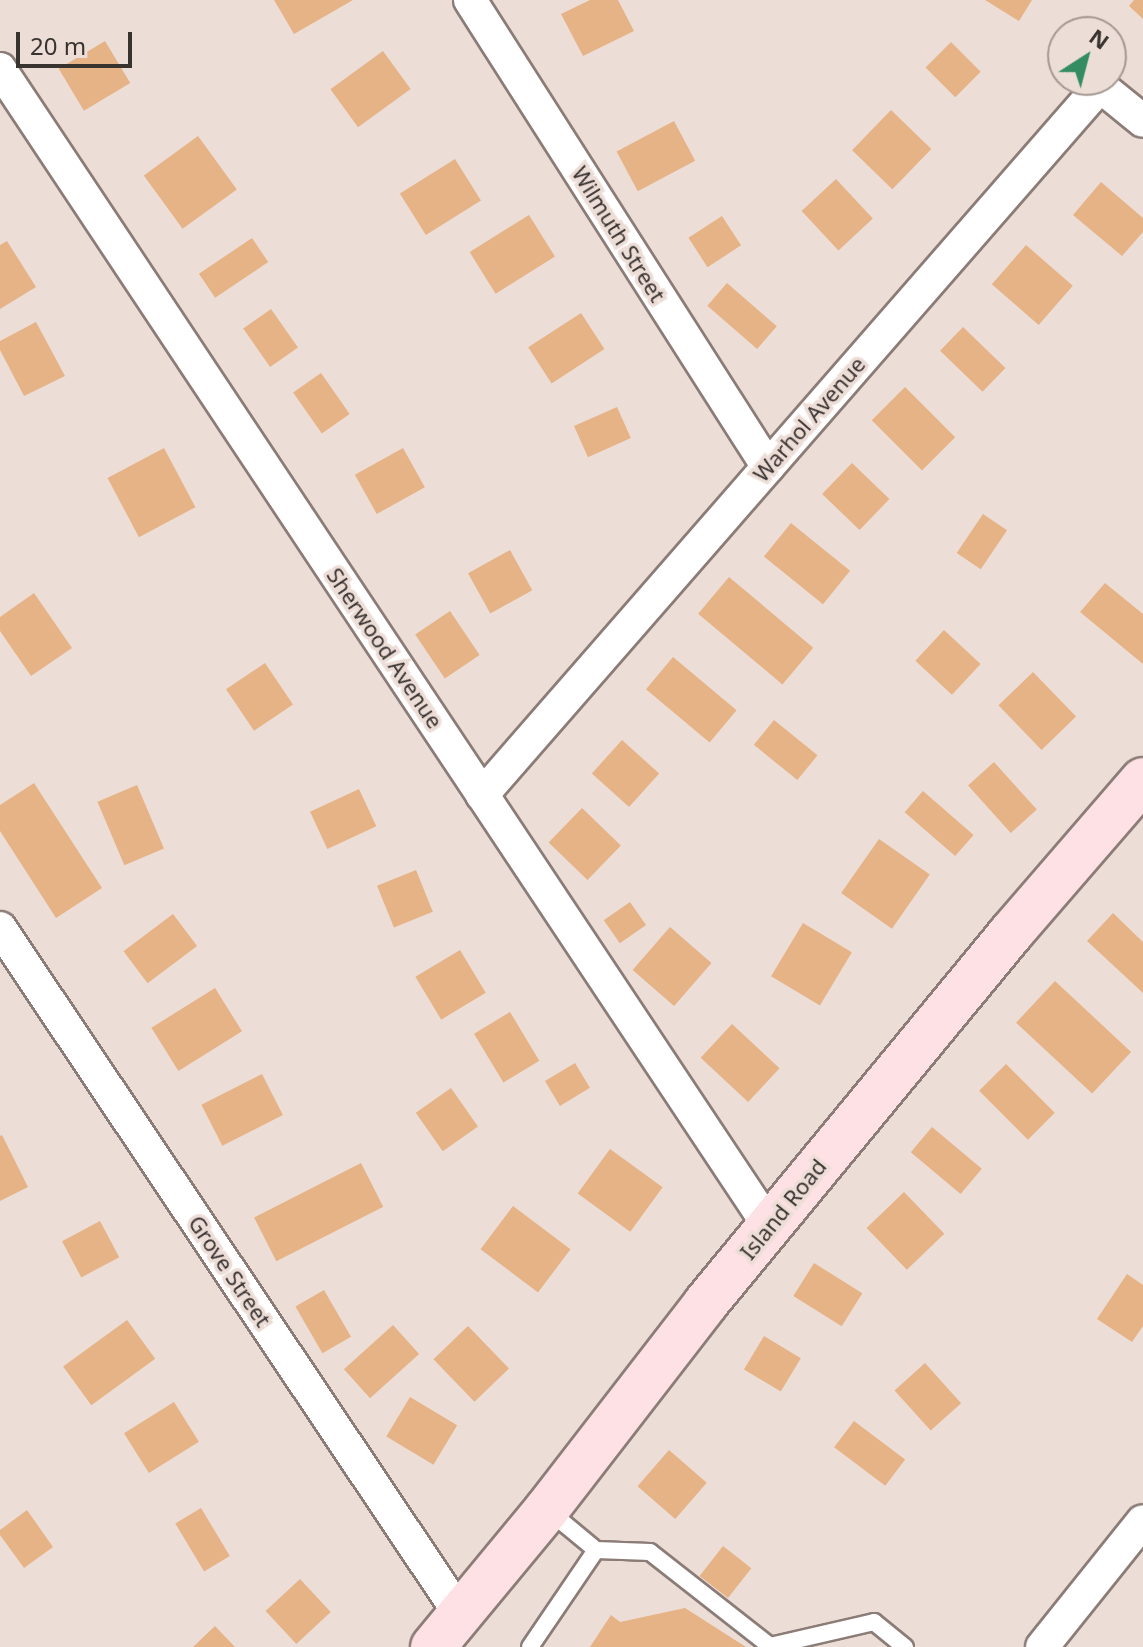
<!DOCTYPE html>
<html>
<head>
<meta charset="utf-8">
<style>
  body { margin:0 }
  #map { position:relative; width:1143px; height:1647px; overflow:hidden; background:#edddd7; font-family:"Noto Sans",sans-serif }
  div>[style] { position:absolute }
  .building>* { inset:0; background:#e6b386; transform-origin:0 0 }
  .roads { filter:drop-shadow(2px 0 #8b7c77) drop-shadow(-2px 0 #8b7c77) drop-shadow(0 2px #8b7c77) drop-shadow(0 -2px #8b7c77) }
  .lane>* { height:16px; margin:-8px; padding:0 8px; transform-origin:8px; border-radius:8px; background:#fff }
  .street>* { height:32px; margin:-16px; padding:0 16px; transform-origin:16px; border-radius:16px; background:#fff }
  .secondary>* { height:44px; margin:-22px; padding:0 22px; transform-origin:22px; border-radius:22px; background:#fee1e4 }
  span { translate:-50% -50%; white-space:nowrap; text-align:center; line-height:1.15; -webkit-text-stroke:7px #edddd7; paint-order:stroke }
  .street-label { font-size:22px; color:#393330 }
  .north { position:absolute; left:1047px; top:16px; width:80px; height:80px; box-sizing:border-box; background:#edddd7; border:2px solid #a59994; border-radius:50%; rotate:36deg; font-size:22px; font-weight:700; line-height:32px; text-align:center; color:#393330 }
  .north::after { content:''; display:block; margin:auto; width:28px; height:36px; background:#348d62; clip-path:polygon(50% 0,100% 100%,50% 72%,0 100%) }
  .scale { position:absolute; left:16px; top:32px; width:116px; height:36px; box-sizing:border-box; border:4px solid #393330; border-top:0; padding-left:10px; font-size:24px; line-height:28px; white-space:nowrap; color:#393330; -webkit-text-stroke:6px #edddd7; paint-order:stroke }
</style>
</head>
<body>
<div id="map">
  <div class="building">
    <i style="clip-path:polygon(274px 0,353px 0,294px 34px)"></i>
    <i style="clip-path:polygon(590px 0,618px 0,634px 31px,583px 56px,561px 14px)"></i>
    <i style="clip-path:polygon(985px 0,1032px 0,1019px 21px)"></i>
    <i style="clip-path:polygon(1134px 0,1143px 0,1143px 19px,1129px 6px)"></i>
    <i style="left:105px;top:41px;width:49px;height:54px;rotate:59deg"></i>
    <i style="left:951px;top:42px;width:42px;height:36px;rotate:45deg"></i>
    <i style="left:383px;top:51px;width:47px;height:65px;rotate:54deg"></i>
    <i style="left:891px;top:110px;width:56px;height:56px;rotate:44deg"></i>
    <i style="left:674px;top:121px;width:45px;height:65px;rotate:62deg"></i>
    <i style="left:198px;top:136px;width:66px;height:67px;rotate:54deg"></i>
    <i style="left:455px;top:159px;width:49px;height:65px;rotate:58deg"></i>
    <i style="left:836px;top:179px;width:54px;height:47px;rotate:47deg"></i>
    <i style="clip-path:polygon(1101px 182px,1143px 218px,1143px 232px,1122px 256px,1073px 215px)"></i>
    <i style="left:529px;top:215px;width:49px;height:70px;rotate:58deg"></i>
    <i style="left:722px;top:216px;width:35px;height:40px;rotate:57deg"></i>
    <i style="left:252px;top:238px;width:29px;height:64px;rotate:56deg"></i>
    <i style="clip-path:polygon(7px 241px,36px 287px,0 309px,0 245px)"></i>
    <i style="left:1026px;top:245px;width:62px;height:52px;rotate:41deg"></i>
    <i style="left:727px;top:283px;width:66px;height:30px;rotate:41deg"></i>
    <i style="left:271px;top:309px;width:47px;height:34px;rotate:55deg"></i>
    <i style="left:581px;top:313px;width:43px;height:63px;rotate:57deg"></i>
    <i style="clip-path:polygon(36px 322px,65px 376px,24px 396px,0 350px,0 341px)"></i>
    <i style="left:963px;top:327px;width:59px;height:33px;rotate:44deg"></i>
    <i style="left:321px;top:373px;width:50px;height:34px;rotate:55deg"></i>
    <i style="left:905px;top:387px;width:71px;height:47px;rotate:45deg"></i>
    <i style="left:617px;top:407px;width:34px;height:47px;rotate:66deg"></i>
    <i style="left:164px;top:448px;width:67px;height:64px;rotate:62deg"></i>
    <i style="left:403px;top:448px;width:45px;height:55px;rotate:61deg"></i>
    <i style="left:852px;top:463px;width:52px;height:43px;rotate:44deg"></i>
    <i style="left:983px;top:514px;width:29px;height:47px;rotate:34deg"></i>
    <i style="left:791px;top:523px;width:76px;height:43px;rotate:39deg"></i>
    <i style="left:510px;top:550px;width:46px;height:48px;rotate:61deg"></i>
    <i style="left:729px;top:577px;width:110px;height:48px;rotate:40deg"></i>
    <i style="clip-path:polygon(1105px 583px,1143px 614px,1143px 664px,1080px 612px)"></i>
    <i style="clip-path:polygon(34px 593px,72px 648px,31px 676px,0 631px,0 617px)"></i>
    <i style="left:450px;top:611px;width:53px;height:42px;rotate:56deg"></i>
    <i style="left:944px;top:630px;width:50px;height:42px;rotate:43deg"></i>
    <i style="left:673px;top:657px;width:83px;height:42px;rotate:40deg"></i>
    <i style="left:265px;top:663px;width:50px;height:47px;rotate:56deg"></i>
    <i style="left:1033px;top:672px;width:62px;height:48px;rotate:46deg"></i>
    <i style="left:774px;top:720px;width:56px;height:32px;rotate:39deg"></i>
    <i style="left:622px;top:740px;width:50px;height:45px;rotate:42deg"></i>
    <i style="left:994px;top:762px;width:64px;height:35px;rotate:48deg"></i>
    <i style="clip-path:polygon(34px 783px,102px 888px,56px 918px,0 831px,0 805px)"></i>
    <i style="left:137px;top:785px;width:69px;height:43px;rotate:67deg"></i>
    <i style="left:359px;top:789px;width:41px;height:54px;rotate:65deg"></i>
    <i style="left:923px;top:791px;width:67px;height:28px;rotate:41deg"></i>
    <i style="left:582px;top:808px;width:54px;height:48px;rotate:44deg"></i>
    <i style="left:879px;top:839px;width:62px;height:66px;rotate:35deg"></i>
    <i style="left:416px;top:870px;width:45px;height:42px;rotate:68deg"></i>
    <i style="left:630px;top:902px;width:28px;height:32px;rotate:55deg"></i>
    <i style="clip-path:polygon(1113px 913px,1143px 942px,1143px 993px,1087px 941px)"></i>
    <i style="left:173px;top:914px;width:40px;height:62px;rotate:53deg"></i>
    <i style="left:803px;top:923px;width:57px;height:62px;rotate:31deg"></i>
    <i style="left:670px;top:927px;width:55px;height:57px;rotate:41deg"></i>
    <i style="left:460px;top:950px;width:50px;height:52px;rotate:59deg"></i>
    <i style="left:1055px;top:981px;width:104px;height:57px;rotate:43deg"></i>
    <i style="left:215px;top:988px;width:51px;height:75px;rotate:58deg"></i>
    <i style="left:510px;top:1012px;width:57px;height:42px;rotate:59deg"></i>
    <i style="left:732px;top:1024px;width:65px;height:46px;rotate:43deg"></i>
    <i style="left:575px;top:1063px;width:29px;height:35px;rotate:59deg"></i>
    <i style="left:1006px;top:1064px;width:69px;height:38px;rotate:45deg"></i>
    <i style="left:262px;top:1074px;width:46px;height:68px;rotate:63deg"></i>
    <i style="left:451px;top:1088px;width:47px;height:43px;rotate:55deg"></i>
    <i style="left:932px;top:1127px;width:65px;height:33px;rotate:40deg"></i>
    <i style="clip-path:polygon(2px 1135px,28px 1187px,0 1201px,0 1136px)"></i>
    <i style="left:610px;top:1149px;width:65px;height:55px;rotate:36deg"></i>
    <i style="left:361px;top:1163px;width:49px;height:120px;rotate:63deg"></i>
    <i style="left:904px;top:1192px;width:58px;height:52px;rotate:46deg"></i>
    <i style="left:513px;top:1206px;width:72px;height:54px;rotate:37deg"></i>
    <i style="left:100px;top:1221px;width:41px;height:43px;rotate:62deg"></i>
    <i style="left:814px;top:1263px;width:57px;height:39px;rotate:32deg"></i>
    <i style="clip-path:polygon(1127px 1274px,1143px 1285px,1143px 1326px,1132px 1342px,1097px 1319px)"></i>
    <i style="left:324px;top:1290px;width:54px;height:33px;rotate:60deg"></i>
    <i style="left:127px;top:1320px;width:48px;height:79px;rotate:54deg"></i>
    <i style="left:393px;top:1325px;width:39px;height:66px;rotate:48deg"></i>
    <i style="left:468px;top:1326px;width:59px;height:48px;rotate:46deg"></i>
    <i style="left:764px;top:1336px;width:43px;height:39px;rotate:31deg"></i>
    <i style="left:925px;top:1363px;width:54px;height:41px;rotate:48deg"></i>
    <i style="left:410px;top:1397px;width:55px;height:46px;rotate:31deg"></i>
    <i style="left:174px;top:1402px;width:47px;height:59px;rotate:58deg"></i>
    <i style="left:854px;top:1421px;width:64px;height:33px;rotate:37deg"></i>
    <i style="left:669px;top:1450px;width:50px;height:48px;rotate:41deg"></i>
    <i style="left:201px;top:1508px;width:56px;height:30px;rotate:59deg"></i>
    <i style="clip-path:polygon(27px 1510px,53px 1547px,24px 1568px,0 1535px,0 1530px)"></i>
    <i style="left:723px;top:1546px;width:36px;height:38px;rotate:38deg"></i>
    <i style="left:300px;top:1579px;width:45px;height:47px;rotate:47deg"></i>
    <i style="clip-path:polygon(685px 1608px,746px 1647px,590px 1647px,611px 1615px,620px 1622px)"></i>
    <i style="clip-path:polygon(215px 1626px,235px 1647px,193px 1647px)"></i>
  </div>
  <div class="roads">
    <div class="lane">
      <i style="left:549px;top:1511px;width:61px;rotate:39.7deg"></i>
      <i style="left:596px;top:1550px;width:54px;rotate:2.1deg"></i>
      <i style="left:650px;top:1552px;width:152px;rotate:38.1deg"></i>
      <i style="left:770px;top:1646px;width:107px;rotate:-13deg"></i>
      <i style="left:874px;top:1622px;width:40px;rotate:39deg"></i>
      <i style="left:530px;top:1647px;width:117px;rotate:-55.8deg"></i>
    </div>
    <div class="street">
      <i style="left:470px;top:0;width:554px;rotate:57.46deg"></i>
      <i style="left:0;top:69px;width:1389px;rotate:56.39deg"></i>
      <i style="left:482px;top:795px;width:941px;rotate:-48.92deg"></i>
      <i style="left:1100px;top:86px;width:55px;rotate:39.1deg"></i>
      <i style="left:0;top:928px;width:826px;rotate:56.16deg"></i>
      <i style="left:1042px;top:1647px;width:161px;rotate:-51.3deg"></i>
    </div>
    <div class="secondary">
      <i style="left:433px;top:1647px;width:179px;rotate:-50.4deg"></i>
      <i style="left:547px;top:1509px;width:260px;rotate:-52.3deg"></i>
      <i style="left:706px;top:1303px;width:480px;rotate:-50.5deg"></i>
      <i style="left:1011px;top:933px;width:202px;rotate:-49.2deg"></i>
    </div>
  </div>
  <div class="street-label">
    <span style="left:619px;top:234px;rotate:58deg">Wilmuth Street</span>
    <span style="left:809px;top:419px;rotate:-49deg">Warhol Avenue</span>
    <span style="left:385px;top:648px;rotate:56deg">Sherwood Avenue</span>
    <span style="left:783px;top:1209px;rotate:-51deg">Island Road</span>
    <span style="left:230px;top:1271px;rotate:56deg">Grove Street</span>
  </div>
  <div class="north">N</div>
  <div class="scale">20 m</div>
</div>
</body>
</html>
